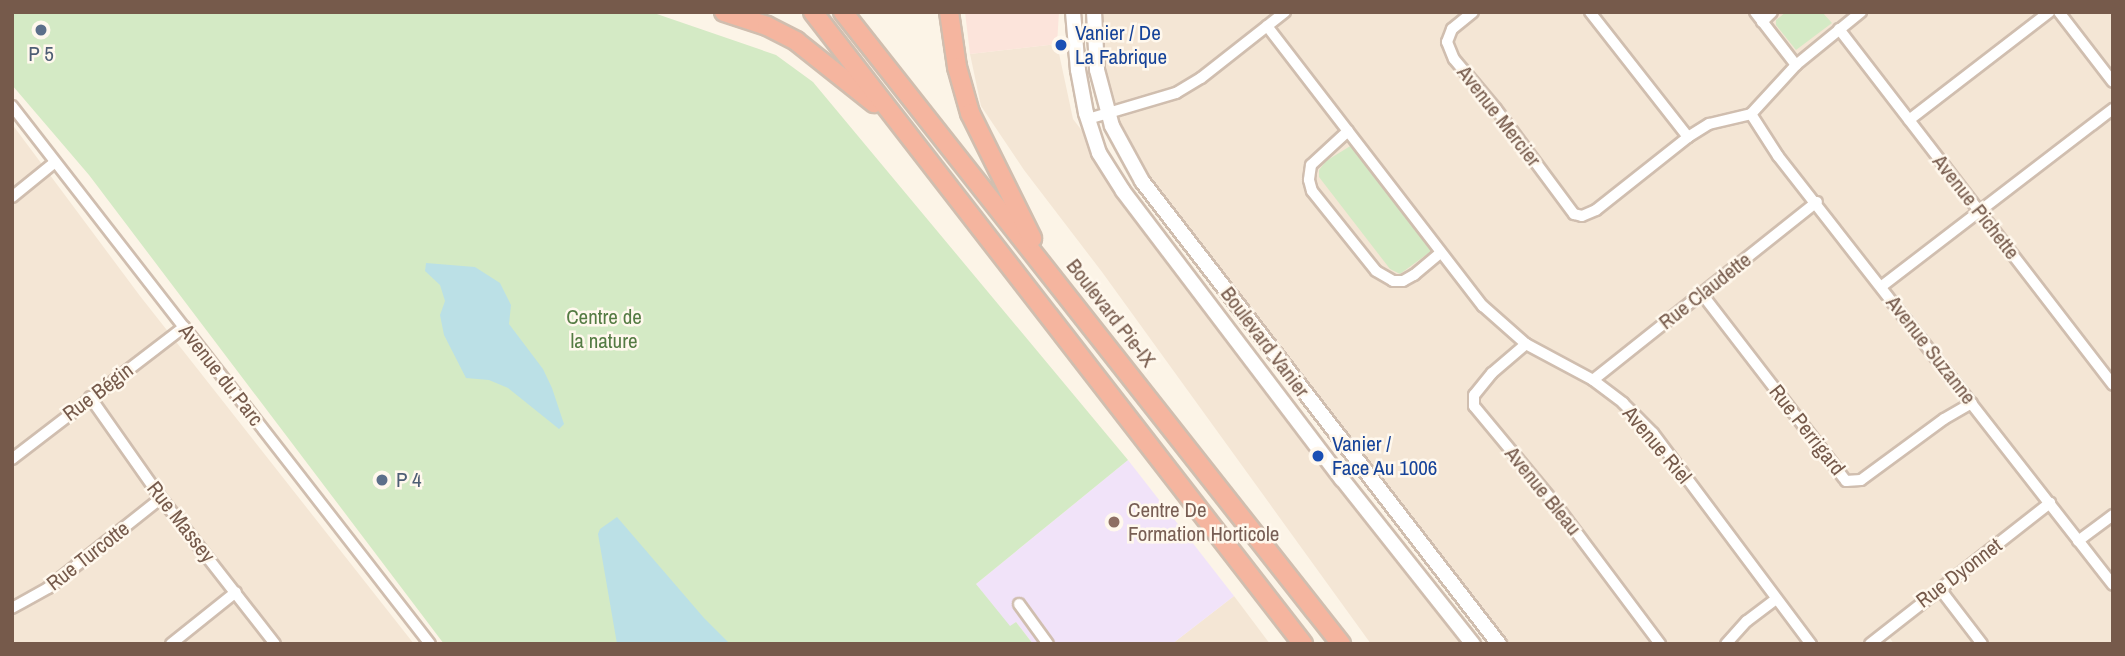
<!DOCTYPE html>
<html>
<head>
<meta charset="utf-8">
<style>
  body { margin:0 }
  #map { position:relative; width:2125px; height:656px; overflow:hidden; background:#fcf4e7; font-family:"Archivo Narrow",sans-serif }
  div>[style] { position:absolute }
  .residential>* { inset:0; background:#f4e6d5 }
  .commercial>* { inset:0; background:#fce4db }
  .education>* { inset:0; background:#f1e3f9 }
  .green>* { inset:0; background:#d4eac5 }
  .water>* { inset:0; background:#bbe0e6 }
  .roads { filter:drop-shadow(2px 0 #d0beaf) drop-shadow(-2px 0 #d0beaf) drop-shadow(0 2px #d0beaf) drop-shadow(0 -2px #d0beaf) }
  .street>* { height:10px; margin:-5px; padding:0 5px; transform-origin:5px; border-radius:5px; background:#fff }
  .secondary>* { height:14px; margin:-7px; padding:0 7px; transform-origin:7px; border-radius:7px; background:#fff }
  .highway>* { height:18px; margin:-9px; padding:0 9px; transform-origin:9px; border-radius:9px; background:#f5b59f }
  .dots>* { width:19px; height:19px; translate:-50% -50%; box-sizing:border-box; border:4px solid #fff8ed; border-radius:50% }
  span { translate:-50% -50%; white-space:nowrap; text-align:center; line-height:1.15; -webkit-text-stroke:5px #fff8ed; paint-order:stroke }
  .transit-label { font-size:21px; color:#164399 }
  .left { translate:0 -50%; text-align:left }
  .service-label { font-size:21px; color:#4e5e75 }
  .street-label { font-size:21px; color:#765a4b }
  .park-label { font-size:21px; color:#547b43 }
  .education-label { font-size:21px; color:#785e54 }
  .frame { position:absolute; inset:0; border:14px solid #765a4b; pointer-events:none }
</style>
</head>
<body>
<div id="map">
  <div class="residential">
    <i style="clip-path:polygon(1094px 12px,2113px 12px,2113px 644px,1894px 644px,1884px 630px,1871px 644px,1499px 644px,1142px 181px,1112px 126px)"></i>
    <i style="clip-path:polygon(1057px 44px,1073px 119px,1473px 644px,1371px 644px,1102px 272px,1024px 170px,981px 106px,970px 54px)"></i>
    <i style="clip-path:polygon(12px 124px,140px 296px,414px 644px,12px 644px)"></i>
    <i style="clip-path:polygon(1234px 596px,1270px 644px,1172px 644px)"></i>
  </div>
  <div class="commercial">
    <i style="clip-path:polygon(965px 12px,1059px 12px,1057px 44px,970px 54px)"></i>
  </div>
  <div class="education">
    <i style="clip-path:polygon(1128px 460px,1234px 596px,1172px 644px,1033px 644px,1016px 622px,1010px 627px,976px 584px)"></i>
  </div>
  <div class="green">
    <i style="clip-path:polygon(12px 12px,651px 12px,776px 55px,813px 82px,1128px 460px,976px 584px,1010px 626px,1016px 622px,1033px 644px,444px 644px,89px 175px,12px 85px)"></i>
    <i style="clip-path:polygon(1786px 12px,1822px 12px,1832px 23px,1796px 50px,1776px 25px,1776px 20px)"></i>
    <i style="clip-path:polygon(1352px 145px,1358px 148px,1433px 246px,1430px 252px,1400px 274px,1390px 269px,1319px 177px,1319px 170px,1326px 161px)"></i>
  </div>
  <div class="water">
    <i style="clip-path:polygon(426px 263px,475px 267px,500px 283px,511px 305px,509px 324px,543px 369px,552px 388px,564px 424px,559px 429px,508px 388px,489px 380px,466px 378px,444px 335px,440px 315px,445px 301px,440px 285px,425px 271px)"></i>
    <i style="clip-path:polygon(617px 517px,704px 618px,730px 644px,617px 644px,598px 534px,600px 529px)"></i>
  </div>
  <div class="roads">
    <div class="street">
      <i style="left:1473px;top:12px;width:27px;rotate:141deg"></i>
      <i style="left:1452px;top:29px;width:14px;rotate:111deg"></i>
      <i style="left:1447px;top:42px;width:18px;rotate:68deg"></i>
      <i style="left:1454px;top:59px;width:65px;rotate:50deg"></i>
      <i style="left:1496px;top:109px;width:131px;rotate:53.4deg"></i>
      <i style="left:1574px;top:214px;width:8px;rotate:14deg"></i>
      <i style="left:1582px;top:216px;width:15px;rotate:-23deg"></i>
      <i style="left:1596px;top:210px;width:117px;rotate:-38.4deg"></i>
      <i style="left:1688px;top:137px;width:25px;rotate:-32deg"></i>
      <i style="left:1709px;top:124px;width:43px;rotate:-13.4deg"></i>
      <i style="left:1751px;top:114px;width:67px;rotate:-47.4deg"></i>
      <i style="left:1796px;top:65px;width:84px;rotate:-39.2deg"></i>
      <i style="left:1590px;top:12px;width:159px;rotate:51.9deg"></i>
      <i style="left:1755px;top:12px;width:67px;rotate:52.3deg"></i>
      <i style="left:2059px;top:12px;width:88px;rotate:52.4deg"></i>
      <i style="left:1762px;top:22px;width:14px;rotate:-45deg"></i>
      <i style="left:1267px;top:26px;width:354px;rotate:52.4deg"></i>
      <i style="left:1483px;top:306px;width:57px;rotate:41.5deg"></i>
      <i style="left:1526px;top:344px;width:76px;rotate:28.2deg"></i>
      <i style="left:1593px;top:380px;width:38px;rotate:37deg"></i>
      <i style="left:1623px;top:403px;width:42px;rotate:45deg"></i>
      <i style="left:1653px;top:433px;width:264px;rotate:53.2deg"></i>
      <i style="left:1839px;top:29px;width:449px;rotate:52.4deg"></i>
      <i style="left:12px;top:106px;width:681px;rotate:52.15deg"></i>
      <i style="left:1751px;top:114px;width:50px;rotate:57.3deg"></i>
      <i style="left:1778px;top:156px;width:544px;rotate:52.01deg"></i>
      <i style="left:1088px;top:119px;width:92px;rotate:-16.5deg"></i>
      <i style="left:1176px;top:93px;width:29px;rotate:-31deg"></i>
      <i style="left:1201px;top:78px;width:107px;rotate:-38.2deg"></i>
      <i style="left:1909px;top:120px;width:177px;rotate:-37.6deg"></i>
      <i style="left:1348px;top:131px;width:50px;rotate:137.4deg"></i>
      <i style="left:1311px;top:165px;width:15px;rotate:98deg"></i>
      <i style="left:1309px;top:180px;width:11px;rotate:75deg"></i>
      <i style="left:1312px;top:191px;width:102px;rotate:51.3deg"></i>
      <i style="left:1376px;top:271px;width:20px;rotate:30deg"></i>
      <i style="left:1393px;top:281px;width:10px"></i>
      <i style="left:1403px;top:281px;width:13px;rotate:-29deg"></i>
      <i style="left:1414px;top:275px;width:35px;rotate:-40deg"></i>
      <i style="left:12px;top:197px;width:55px;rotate:-39.1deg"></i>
      <i style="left:1882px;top:286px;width:291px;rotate:-37.5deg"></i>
      <i style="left:1702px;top:294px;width:236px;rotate:52.4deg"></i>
      <i style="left:1846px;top:481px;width:15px;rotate:-4deg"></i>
      <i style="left:1861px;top:480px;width:103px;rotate:-36.3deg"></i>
      <i style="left:1944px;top:419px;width:32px;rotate:-30deg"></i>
      <i style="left:1526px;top:344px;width:45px;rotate:139.5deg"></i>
      <i style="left:1492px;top:373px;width:28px;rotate:129deg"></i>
      <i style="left:1474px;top:395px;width:11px;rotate:90deg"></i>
      <i style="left:1474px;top:406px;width:124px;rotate:50.3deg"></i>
      <i style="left:1553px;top:501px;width:179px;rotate:53.2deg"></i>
      <i style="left:1593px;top:380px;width:286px;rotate:-38.5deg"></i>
      <i style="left:90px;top:397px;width:123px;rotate:54.9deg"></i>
      <i style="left:161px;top:498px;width:185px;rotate:52deg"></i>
      <i style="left:12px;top:459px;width:217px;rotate:-37.5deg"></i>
      <i style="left:2078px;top:541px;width:44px;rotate:-36.6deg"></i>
      <i style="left:1940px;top:589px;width:69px;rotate:52.6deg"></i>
      <i style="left:1019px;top:604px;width:49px;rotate:54.1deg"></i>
      <i style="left:12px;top:608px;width:41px;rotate:-29.1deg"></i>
      <i style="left:48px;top:588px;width:144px;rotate:-38.5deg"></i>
      <i style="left:171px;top:644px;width:83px;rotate:-38.7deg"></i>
      <i style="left:1726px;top:644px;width:31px;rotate:-48deg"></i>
      <i style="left:1747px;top:621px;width:36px;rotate:-37deg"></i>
      <i style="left:1870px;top:644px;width:229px;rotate:-38.1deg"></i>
    </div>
    <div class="secondary">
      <i style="left:1073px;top:12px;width:58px;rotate:85.1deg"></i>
      <i style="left:1078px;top:70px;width:44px;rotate:79.5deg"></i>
      <i style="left:1086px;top:113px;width:42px;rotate:72deg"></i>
      <i style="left:1099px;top:153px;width:45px;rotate:57.7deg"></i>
      <i style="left:1123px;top:191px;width:362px;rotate:52.8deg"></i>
      <i style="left:1342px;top:479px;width:211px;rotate:51.6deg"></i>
      <i style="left:1094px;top:12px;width:58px;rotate:87deg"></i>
      <i style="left:1097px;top:70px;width:58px;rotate:75deg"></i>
      <i style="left:1112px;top:126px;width:63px;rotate:61.4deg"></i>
      <i style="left:1142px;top:181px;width:585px;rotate:52.37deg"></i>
    </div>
    <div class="highway">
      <i style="left:724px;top:12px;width:45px;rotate:18deg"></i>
      <i style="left:767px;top:26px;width:33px;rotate:27deg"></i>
      <i style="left:796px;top:41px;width:100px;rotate:38.5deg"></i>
      <i style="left:813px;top:12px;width:800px;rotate:52.21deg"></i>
      <i style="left:843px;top:12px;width:805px;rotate:51.76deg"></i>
      <i style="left:949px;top:12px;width:56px;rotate:81.7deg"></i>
      <i style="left:957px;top:67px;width:48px;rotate:74.2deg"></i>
      <i style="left:970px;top:113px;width:140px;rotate:63.6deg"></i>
    </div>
  </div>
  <div class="dots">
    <i style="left:41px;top:30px;background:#5c6f8a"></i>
    <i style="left:1061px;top:45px;background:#1a4fb4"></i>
    <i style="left:1318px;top:456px;background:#1a4fb4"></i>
    <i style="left:382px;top:480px;background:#5c6f8a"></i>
    <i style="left:1114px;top:522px;background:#8d6e63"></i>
  </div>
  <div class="transit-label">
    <span class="left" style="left:1075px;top:45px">Vanier / De<br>La Fabrique</span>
    <span class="left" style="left:1332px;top:456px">Vanier /<br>Face Au 1006</span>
  </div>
  <div class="service-label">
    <span style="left:41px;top:54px">P 5</span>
    <span class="left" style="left:396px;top:480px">P 4</span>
  </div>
  <div class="street-label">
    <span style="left:1499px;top:116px;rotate:52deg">Avenue Mercier</span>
    <span style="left:1976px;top:207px;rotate:52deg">Avenue Pichette</span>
    <span style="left:1705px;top:291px;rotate:-38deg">Rue Claudette</span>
    <span style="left:1111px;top:313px;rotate:52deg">Boulevard Pie-IX</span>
    <span style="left:1265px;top:342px;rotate:53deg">Boulevard Vanier</span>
    <span style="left:1931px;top:350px;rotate:52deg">Avenue Suzanne</span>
    <span style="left:221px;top:375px;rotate:52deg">Avenue du Parc</span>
    <span style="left:98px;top:392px;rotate:-37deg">Rue Bégin</span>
    <span style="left:1807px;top:430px;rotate:52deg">Rue Perrigard</span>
    <span style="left:1657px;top:445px;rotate:50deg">Avenue Riel</span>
    <span style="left:1543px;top:491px;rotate:51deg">Avenue Bleau</span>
    <span style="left:181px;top:522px;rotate:52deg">Rue Massey</span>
    <span style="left:88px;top:556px;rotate:-38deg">Rue Turcotte</span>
    <span style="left:1959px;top:573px;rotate:-37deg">Rue Dyonnet</span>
  </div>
  <div class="park-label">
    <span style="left:604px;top:329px">Centre de<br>la nature</span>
  </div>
  <div class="education-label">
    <span class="left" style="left:1128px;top:522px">Centre De<br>Formation Horticole</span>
  </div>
  <div class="frame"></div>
</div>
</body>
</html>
